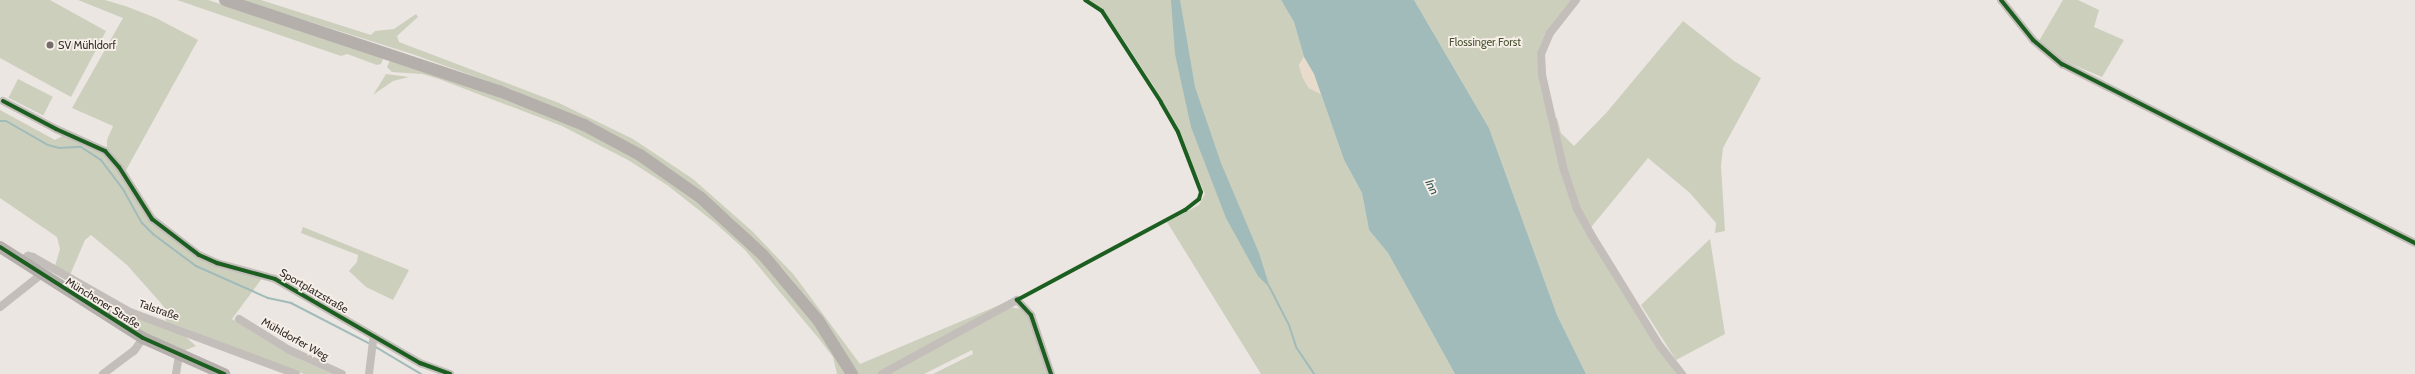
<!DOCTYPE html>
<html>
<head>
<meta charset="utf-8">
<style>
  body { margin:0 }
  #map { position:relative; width:2415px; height:374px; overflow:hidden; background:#ebe6e2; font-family:Cabin,sans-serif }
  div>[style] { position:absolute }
  .green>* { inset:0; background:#cdcfbd; transform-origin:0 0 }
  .sand>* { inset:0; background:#e9dbcb }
  .water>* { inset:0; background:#a0bbb9 }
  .stream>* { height:2px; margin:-1px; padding:0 1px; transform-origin:1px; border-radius:1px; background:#a0bbb9 }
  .street>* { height:8px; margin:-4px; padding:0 4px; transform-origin:4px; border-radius:4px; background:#c4bebb }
  .secondary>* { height:12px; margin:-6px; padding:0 6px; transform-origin:6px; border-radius:6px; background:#b5afac }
  .cycleway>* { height:4px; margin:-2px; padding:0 2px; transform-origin:2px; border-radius:2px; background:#1b5e20 }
  .dots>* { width:11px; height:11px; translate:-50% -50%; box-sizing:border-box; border:2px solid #f7f0e9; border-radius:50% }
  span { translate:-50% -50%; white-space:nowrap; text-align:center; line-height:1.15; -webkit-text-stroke:3.5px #f7f0e9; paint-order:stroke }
  .park-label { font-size:11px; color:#475030 }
  .poi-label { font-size:11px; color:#352c29 }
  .left { translate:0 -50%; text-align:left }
  .street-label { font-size:11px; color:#352c29 }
  .water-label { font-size:12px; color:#245150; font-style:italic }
</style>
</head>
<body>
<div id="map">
  <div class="green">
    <i style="clip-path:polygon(0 0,50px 0,106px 31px,71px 97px,0 58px)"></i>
    <i style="clip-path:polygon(78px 0,105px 0,128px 7px,156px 18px,198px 40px,125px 172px,107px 147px,107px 140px,113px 126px,72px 108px,123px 18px)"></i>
    <i style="clip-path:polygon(177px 0,208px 0,384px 57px,381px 64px,377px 65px,347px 54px,341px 56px)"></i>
    <i style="clip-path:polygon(241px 0,261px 0,371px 35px,375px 31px,394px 29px,416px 14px,418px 17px,397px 36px,399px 42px,559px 103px,633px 139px,693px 179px,752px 231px,794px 275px,860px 364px,1016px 298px,1010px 307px,1021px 309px,1027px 315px,1048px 374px,933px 374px,973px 354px,972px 350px,924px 374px,858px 374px,819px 312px,784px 270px,733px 219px,694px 187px,513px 90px,412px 54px)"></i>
    <i style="clip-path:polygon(1087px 0,1281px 0,1294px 22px,1304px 57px,1299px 65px,1303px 78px,1309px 88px,1321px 94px,1344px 160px,1362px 193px,1369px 230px,1388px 253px,1455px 374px,1261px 374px,1167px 222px,1199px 205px,1205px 194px,1178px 132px,1153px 85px,1117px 30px,1103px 10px)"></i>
    <i style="clip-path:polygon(1414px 0,1573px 0,1538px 54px,1552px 120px,1557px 118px,1561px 133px,1574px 146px,1607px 112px,1683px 21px,1734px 61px,1761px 78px,1723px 148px,1721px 166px,1725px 231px,1715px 233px,1716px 223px,1690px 193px,1648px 158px,1588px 231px,1679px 374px,1586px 374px,1557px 315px,1489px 128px)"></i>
    <i style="clip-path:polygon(2063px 0,2078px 0,2099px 10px,2094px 27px,2124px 40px,2102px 77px,2064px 61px,2039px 41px)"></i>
    <i style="clip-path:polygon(390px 60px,434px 72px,581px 129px,638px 160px,716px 217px,768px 267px,812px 321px,847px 374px,837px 374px,833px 357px,820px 340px,745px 250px,714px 222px,667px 185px,628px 160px,562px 126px,439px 79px,422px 74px,392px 72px,387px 67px)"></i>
    <i style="clip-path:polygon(386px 74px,409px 77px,393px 81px,373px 95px)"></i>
    <i style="left:18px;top:79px;width:39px;height:21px;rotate:27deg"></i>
    <i style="clip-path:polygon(0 110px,55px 140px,64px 135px,100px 150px,110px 158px,142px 210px,184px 248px,263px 277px,232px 319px,288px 354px,332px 374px,304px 374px,166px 321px,164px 307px,159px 301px,127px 265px,91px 235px,85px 240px,70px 275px,55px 266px,60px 249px,57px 237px,0 198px)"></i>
    <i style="clip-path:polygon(303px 227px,409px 270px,393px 300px,366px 287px,349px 271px,357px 262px,358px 255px,301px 233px)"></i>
    <i style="clip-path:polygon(1710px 239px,1725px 334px,1676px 360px,1641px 305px)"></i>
    <i style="clip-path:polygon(103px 302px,179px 331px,196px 346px,181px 352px,140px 330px,102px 304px)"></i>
  </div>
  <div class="sand">
    <i style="clip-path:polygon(1304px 57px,1314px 74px,1321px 94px,1309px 88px,1303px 78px,1299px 65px)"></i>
  </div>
  <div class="water">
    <i style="clip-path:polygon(1171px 0,1180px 0,1195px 87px,1221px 163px,1259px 253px,1270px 288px,1258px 276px,1226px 218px,1191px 127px,1175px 54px)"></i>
    <i style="clip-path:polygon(1281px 0,1414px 0,1489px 128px,1557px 315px,1586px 374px,1455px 374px,1388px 253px,1369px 230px,1362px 193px,1344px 160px,1314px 74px,1304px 57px,1294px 22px)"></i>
  </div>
  <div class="stream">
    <i style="left:0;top:121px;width:6px"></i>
    <i style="left:6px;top:121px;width:48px;rotate:29.7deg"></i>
    <i style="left:48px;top:145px;width:11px;rotate:15deg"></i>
    <i style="left:59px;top:148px;width:22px;rotate:-3deg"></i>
    <i style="left:81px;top:147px;width:24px;rotate:33deg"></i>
    <i style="left:101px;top:160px;width:39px;rotate:53deg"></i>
    <i style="left:124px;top:191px;width:37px;rotate:61deg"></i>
    <i style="left:142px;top:223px;width:16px;rotate:45deg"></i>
    <i style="left:153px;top:234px;width:54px;rotate:36.7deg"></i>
    <i style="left:196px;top:266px;width:79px;rotate:24deg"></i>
    <i style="left:268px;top:298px;width:24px;rotate:12deg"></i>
    <i style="left:291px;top:303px;width:89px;rotate:27.4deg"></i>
    <i style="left:1269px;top:286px;width:44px;rotate:62.9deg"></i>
    <i style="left:1289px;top:325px;width:23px;rotate:72deg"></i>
    <i style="left:1296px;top:347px;width:32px;rotate:56deg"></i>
    <i style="left:374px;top:346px;width:55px;rotate:30.8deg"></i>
  </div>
  <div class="street">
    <i style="left:1576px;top:0;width:42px;rotate:128.2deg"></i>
    <i style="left:1550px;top:33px;width:23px;rotate:113deg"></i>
    <i style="left:1541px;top:54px;width:21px;rotate:87deg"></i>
    <i style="left:1542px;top:75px;width:94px;rotate:77.1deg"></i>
    <i style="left:1563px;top:167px;width:44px;rotate:71.6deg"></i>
    <i style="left:1577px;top:209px;width:31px;rotate:61deg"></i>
    <i style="left:1592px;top:236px;width:129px;rotate:58.3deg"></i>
    <i style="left:1660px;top:346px;width:36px;rotate:52deg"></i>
    <i style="left:2001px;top:0;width:51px;rotate:51.3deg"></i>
    <i style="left:2033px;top:40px;width:38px;rotate:40deg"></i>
    <i style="left:2062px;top:64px;width:396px;rotate:26.9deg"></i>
    <i style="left:3px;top:101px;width:60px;rotate:27.8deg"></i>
    <i style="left:56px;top:129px;width:54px;rotate:24.2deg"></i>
    <i style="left:105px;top:151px;width:21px;rotate:49deg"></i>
    <i style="left:119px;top:167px;width:62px;rotate:57.6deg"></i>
    <i style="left:152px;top:219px;width:59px;rotate:37.5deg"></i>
    <i style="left:199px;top:255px;width:20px;rotate:24deg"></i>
    <i style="left:217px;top:263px;width:60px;rotate:15.4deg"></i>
    <i style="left:275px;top:279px;width:168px;rotate:30.1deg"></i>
    <i style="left:420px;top:363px;width:32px;rotate:20deg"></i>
    <i style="left:21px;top:261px;width:9px;rotate:-36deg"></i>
    <i style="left:28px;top:256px;width:5px;rotate:11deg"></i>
    <i style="left:33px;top:257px;width:112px;rotate:29.6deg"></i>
    <i style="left:130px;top:312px;width:177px;rotate:20.5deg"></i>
    <i style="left:0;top:307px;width:53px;rotate:-38.2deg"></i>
    <i style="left:239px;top:319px;width:59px;rotate:31.8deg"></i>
    <i style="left:289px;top:350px;width:58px;rotate:24.4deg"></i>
    <i style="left:103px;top:374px;width:39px;rotate:-37deg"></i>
    <i style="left:134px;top:351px;width:16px;rotate:-55deg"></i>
    <i style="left:176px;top:374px;width:18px;rotate:-81deg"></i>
    <i style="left:369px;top:374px;width:38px;rotate:-83deg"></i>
    <i style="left:882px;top:374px;width:154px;rotate:-28.7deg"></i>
    <i style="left:1017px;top:300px;width:21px;rotate:47deg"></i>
    <i style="left:1031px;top:315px;width:62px;rotate:71.3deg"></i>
  </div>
  <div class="secondary">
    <i style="left:225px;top:0;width:289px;rotate:18.4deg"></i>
    <i style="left:499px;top:91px;width:92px;rotate:21.8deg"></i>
    <i style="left:584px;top:125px;width:64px;rotate:28.2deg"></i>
    <i style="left:640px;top:155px;width:75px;rotate:35.2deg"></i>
    <i style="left:701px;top:198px;width:84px;rotate:42.6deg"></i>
    <i style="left:763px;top:255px;width:85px;rotate:49.8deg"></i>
    <i style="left:818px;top:320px;width:64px;rotate:57.8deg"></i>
    <i style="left:0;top:247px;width:169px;rotate:32.5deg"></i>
    <i style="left:143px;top:338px;width:89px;rotate:24deg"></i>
  </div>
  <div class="cycleway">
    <i style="left:2001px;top:0;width:51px;rotate:51.3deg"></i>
    <i style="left:2033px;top:40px;width:38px;rotate:40deg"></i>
    <i style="left:2062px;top:64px;width:396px;rotate:26.9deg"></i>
    <i style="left:3px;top:101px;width:60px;rotate:27.8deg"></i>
    <i style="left:56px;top:129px;width:54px;rotate:24.2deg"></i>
    <i style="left:105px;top:151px;width:21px;rotate:49deg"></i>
    <i style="left:119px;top:167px;width:62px;rotate:57.6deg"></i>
    <i style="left:152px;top:219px;width:59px;rotate:37.5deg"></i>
    <i style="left:199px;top:255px;width:20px;rotate:24deg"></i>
    <i style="left:217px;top:263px;width:60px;rotate:15.4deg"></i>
    <i style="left:275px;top:279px;width:168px;rotate:30.1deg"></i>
    <i style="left:420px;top:363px;width:32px;rotate:20deg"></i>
    <i style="left:0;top:247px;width:169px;rotate:32.5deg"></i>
    <i style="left:143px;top:338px;width:89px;rotate:24deg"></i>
    <i style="left:1051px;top:374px;width:62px;rotate:-108.7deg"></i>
    <i style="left:1031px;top:315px;width:21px;rotate:-133deg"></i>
    <i style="left:1017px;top:300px;width:191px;rotate:-28.2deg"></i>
    <i style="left:1185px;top:210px;width:18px;rotate:-38deg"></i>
    <i style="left:1199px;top:199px;width:7px;rotate:-74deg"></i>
    <i style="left:1201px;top:192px;width:64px;rotate:-111deg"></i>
    <i style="left:1178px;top:132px;width:34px;rotate:-120deg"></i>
    <i style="left:1161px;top:102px;width:108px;rotate:-123deg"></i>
    <i style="left:1102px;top:11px;width:20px;rotate:-147deg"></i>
  </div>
  <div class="dots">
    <i style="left:50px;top:45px;background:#756d6a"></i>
  </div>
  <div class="park-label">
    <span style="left:1485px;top:42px">Flossinger Forst</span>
  </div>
  <div class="poi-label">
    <span class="left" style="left:58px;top:45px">SV Mühldorf</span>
  </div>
  <div class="street-label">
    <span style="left:314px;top:291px;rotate:30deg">Sportplatzstraße</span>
    <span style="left:103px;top:303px;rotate:32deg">Münchener Straße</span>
    <span style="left:159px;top:310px;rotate:19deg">Talstraße</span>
    <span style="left:295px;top:339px;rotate:29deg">Mühldorfer Weg</span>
  </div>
  <div class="water-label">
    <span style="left:1432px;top:187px;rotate:64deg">Inn</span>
  </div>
</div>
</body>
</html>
